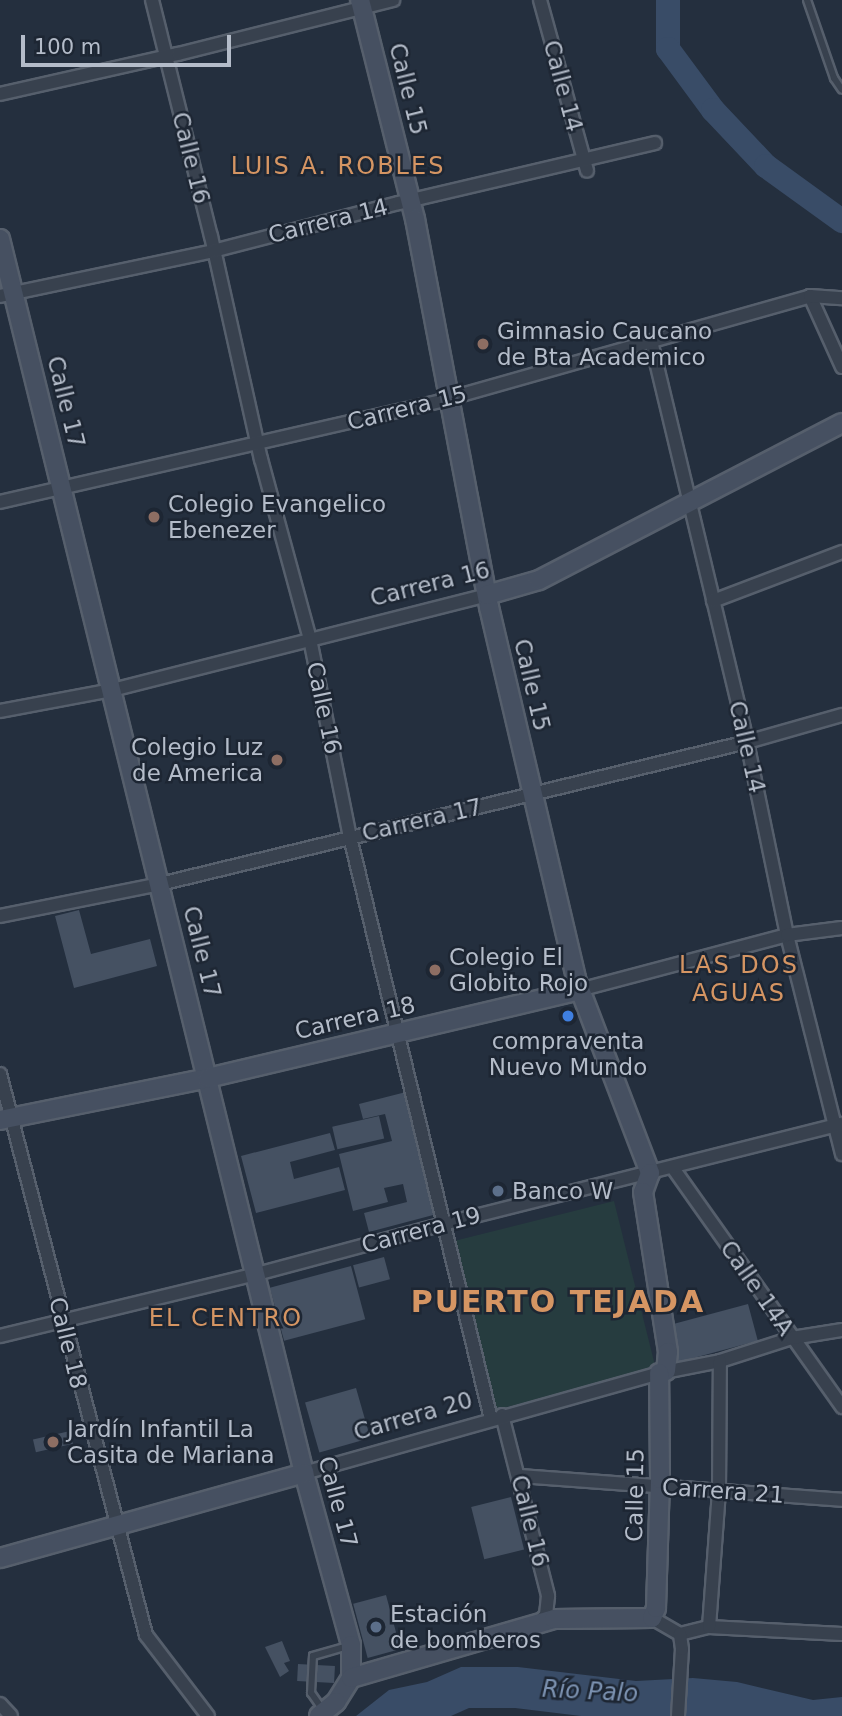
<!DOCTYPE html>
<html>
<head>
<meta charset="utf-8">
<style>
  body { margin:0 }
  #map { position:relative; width:842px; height:1716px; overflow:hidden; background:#242f3e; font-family:"DejaVu Sans",sans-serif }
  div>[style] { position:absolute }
  .green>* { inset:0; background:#263c3f; transform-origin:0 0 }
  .water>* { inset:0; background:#394c67 }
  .river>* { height:24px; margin:-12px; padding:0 12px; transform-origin:12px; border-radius:12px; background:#394c67 }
  .building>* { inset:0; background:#455162; transform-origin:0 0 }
  .roads { filter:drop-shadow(2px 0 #565f6c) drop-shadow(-2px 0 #565f6c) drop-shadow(0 2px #565f6c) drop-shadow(0 -2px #565f6c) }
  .lane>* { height:6px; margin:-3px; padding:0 3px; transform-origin:3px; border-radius:3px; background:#38414e }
  .street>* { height:12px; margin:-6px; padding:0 6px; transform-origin:6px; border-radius:6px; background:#38414e }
  .secondary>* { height:18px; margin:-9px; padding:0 9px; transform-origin:9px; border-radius:9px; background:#465061 }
  .dots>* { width:19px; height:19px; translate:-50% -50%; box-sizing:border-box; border:4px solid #1d2633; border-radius:50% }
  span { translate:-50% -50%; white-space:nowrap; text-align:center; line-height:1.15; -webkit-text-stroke:5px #1d2633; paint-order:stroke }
  .street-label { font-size:23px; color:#b4bcc9 }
  .poi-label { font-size:23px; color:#b4bcc9 }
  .left { translate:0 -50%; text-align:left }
  .right { translate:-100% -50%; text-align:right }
  .neighbourhood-label { font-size:24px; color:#d59563; letter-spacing:2px }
  .water-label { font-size:24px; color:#7c92b1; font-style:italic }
  .district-label { font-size:30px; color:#d59563; font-weight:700; letter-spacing:2px }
  .scale { position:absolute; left:21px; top:35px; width:210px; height:32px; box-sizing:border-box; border:4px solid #b4bcc9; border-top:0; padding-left:9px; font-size:21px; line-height:24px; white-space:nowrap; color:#b4bcc9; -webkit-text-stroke:5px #1d2633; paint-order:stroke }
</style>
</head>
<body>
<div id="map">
  <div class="green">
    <i style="left:614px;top:1201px;width:174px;height:165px;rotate:76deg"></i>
  </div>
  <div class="water">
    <i style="clip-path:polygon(461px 1667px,518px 1667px,636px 1681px,693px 1678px,737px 1682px,813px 1700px,842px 1697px,842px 1716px,581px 1716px,515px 1708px,469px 1708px,451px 1716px,356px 1716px,389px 1690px,427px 1682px)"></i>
  </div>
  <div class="river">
    <i style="left:668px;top:0;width:49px;rotate:90deg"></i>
    <i style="left:668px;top:49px;width:76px;rotate:53.6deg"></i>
    <i style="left:713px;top:110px;width:77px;rotate:46.6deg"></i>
    <i style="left:766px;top:166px;width:94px;rotate:35.9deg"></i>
  </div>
  <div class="building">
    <i style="clip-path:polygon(79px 910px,91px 954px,150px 939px,157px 966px,74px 988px,55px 916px)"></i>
    <i style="clip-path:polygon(406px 1092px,437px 1214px,369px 1232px,364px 1213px,407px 1202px,403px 1184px,384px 1188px,388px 1202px,353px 1211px,339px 1154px,392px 1141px,385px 1114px,363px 1119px,359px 1104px)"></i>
    <i style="left:379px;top:1116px;width:23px;height:48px;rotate:77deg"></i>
    <i style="clip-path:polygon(330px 1133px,335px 1150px,290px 1162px,294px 1179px,339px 1167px,345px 1190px,256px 1213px,241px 1156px)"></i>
    <i style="left:384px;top:1257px;width:23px;height:32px;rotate:75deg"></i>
    <i style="left:351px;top:1266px;width:55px;height:84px;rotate:75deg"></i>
    <i style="left:748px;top:1304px;width:38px;height:85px;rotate:75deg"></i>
    <i style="left:356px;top:1388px;width:52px;height:53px;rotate:74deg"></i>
    <i style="left:70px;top:1431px;width:13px;height:38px;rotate:77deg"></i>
    <i style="left:511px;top:1497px;width:54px;height:41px;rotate:76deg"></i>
    <i style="left:386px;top:1595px;width:56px;height:34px;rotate:75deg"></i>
    <i style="clip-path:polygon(282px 1641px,290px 1661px,284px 1663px,289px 1671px,280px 1677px,265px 1647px)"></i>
    <i style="left:298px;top:1664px;width:37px;height:17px;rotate:3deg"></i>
  </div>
  <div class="roads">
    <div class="lane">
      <i style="left:807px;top:0;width:83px;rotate:70.9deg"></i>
      <i style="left:834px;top:78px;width:14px;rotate:56deg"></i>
      <i style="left:323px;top:1710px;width:21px;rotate:-125deg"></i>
      <i style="left:311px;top:1693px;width:37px;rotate:-87deg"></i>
      <i style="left:313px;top:1656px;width:36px;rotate:-16deg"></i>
    </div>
    <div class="street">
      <i style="left:152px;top:0;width:243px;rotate:76deg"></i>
      <i style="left:211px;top:236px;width:229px;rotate:77.4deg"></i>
      <i style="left:261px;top:459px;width:187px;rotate:74.8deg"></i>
      <i style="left:310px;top:639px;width:202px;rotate:78.6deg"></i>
      <i style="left:350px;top:837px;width:599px;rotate:76.38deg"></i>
      <i style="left:540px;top:0;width:177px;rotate:74.6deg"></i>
      <i style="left:0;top:94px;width:182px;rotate:-12.7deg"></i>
      <i style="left:178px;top:54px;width:222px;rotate:-14.1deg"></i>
      <i style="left:0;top:296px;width:218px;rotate:-11.9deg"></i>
      <i style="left:213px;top:251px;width:192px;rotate:-14.5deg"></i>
      <i style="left:399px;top:203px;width:263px;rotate:-13.2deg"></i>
      <i style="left:810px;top:296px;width:78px;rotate:65.7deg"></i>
      <i style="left:651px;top:341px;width:412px;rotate:76.5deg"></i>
      <i style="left:747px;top:742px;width:197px;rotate:78.3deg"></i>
      <i style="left:787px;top:935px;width:226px;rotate:75.9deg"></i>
      <i style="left:0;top:502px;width:451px;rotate:-12.9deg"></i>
      <i style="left:440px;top:401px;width:385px;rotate:-15.8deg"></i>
      <i style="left:810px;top:296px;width:32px;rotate:4deg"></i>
      <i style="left:713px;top:601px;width:138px;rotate:-20.8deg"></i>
      <i style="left:0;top:711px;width:114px;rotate:-10.6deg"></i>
      <i style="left:112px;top:690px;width:387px;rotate:-14.2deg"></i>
      <i style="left:0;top:916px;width:163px;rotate:-11.3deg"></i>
      <i style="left:160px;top:884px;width:604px;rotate:-13.6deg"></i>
      <i style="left:747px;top:742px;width:99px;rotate:-15.9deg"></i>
      <i style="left:579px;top:990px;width:215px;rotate:-14.8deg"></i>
      <i style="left:787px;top:935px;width:55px;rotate:-7.3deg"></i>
      <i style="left:0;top:1074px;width:580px;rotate:75.41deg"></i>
      <i style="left:146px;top:1635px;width:102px;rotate:52.6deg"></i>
      <i style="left:673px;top:1168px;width:293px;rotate:54.7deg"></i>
      <i style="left:0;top:1336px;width:264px;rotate:-13.6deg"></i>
      <i style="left:257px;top:1274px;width:193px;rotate:-15deg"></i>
      <i style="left:443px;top:1224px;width:411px;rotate:-14.1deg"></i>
      <i style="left:502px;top:1415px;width:187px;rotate:75.7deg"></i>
      <i style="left:548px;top:1596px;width:19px;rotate:96deg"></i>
      <i style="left:546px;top:1615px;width:11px;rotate:135deg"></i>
      <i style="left:304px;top:1473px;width:369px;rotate:-15.7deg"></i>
      <i style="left:659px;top:1373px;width:62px;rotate:-11.1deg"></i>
      <i style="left:720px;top:1361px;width:76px;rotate:-17.7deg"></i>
      <i style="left:792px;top:1338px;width:51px;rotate:-9.1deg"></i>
      <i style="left:519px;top:1476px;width:324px;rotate:4.2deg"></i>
      <i style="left:652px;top:1618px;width:32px;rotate:30deg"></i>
      <i style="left:680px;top:1634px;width:30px;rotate:-14deg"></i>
      <i style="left:709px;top:1627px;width:133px;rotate:3deg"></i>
      <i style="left:709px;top:1627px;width:136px;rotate:-85.8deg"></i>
      <i style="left:719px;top:1491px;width:130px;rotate:-89.6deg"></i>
      <i style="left:0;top:1704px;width:16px;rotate:47deg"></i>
      <i style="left:678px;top:1716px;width:67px;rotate:-86.6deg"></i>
      <i style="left:682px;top:1649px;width:15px;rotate:-98deg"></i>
    </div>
    <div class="secondary">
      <i style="left:360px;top:0;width:226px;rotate:75.9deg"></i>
      <i style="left:415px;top:219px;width:395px;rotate:79.2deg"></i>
      <i style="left:489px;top:607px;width:382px;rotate:76.8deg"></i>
      <i style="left:576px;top:979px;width:208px;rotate:69.1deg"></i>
      <i style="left:650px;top:1173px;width:20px;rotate:110deg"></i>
      <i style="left:643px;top:1192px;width:162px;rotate:81.1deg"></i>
      <i style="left:668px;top:1352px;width:19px;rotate:96deg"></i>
      <i style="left:0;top:239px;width:1271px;rotate:76.16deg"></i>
      <i style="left:304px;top:1473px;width:178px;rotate:74.7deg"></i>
      <i style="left:351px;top:1645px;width:33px;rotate:90deg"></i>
      <i style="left:351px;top:1678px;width:28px;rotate:122deg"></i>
      <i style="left:336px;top:1702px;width:22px;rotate:141deg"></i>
      <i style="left:487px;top:595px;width:54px;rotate:-16.1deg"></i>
      <i style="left:539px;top:580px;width:341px;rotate:-27.4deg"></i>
      <i style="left:0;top:1120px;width:212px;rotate:-11.4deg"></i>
      <i style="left:208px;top:1078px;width:381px;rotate:-13.3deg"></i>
      <i style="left:0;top:1558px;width:316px;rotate:-15.6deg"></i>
      <i style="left:351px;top:1678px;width:211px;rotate:-16.2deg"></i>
      <i style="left:554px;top:1619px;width:98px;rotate:-0.6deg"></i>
      <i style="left:652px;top:1618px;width:11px;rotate:-68deg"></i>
      <i style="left:656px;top:1608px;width:129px;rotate:-88.2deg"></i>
      <i style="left:660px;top:1479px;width:106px;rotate:-90.5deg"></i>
    </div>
  </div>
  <div class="dots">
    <i style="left:483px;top:344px;background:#8d6e63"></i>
    <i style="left:154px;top:517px;background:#8d6e63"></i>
    <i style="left:277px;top:760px;background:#8d6e63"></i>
    <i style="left:435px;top:970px;background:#8d6e63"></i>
    <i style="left:568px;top:1016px;background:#3f7fe0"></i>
    <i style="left:498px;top:1191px;background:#5c6f8a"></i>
    <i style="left:53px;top:1442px;background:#8d6e63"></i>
    <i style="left:376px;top:1627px;background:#5c6f8a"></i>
  </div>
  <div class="street-label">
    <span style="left:563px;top:86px;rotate:75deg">Calle 14</span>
    <span style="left:408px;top:89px;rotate:76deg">Calle 15</span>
    <span style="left:191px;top:158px;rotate:76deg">Calle 16</span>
    <span style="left:328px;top:221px;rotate:-14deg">Carrera 14</span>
    <span style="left:66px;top:402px;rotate:76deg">Calle 17</span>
    <span style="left:407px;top:408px;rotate:-14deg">Carrera 15</span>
    <span style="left:430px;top:584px;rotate:-14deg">Carrera 16</span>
    <span style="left:532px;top:685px;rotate:77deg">Calle 15</span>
    <span style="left:324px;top:708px;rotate:78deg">Calle 16</span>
    <span style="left:747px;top:747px;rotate:77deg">Calle 14</span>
    <span style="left:422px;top:820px;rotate:-13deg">Carrera 17</span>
    <span style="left:202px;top:952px;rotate:76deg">Calle 17</span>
    <span style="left:355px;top:1018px;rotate:-13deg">Carrera 18</span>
    <span style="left:421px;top:1230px;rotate:-15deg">Carrera 19</span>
    <span style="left:757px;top:1288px;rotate:55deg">Calle 14A</span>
    <span style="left:68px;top:1343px;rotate:76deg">Calle 18</span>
    <span style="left:413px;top:1416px;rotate:-16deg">Carrera 20</span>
    <span style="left:723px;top:1491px;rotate:4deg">Carrera 21</span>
    <span style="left:635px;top:1495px;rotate:-89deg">Calle 15</span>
    <span style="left:338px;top:1502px;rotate:75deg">Calle 17</span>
    <span style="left:530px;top:1521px;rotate:76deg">Calle 16</span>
  </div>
  <div class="poi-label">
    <span class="left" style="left:497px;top:344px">Gimnasio Caucano<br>de Bta Academico</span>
    <span class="left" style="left:168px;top:517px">Colegio Evangelico<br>Ebenezer</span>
    <span class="right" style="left:263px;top:760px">Colegio Luz<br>de America</span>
    <span class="left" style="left:449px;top:970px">Colegio El<br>Globito Rojo</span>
    <span style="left:568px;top:1054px">compraventa<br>Nuevo Mundo</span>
    <span class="left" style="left:512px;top:1191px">Banco W</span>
    <span class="left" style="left:67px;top:1442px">Jardín Infantil La<br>Casita de Mariana</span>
    <span class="left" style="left:390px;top:1627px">Estación<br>de bomberos</span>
  </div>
  <div class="neighbourhood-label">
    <span style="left:338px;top:167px">LUIS A. ROBLES</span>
    <span style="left:739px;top:980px">LAS DOS<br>AGUAS</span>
    <span style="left:226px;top:1319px">EL CENTRO</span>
  </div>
  <div class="water-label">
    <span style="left:590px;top:1692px;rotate:3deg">Río Palo</span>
  </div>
  <div class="district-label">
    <span style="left:558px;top:1302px">PUERTO TEJADA</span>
  </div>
  <div class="scale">100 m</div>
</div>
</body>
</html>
